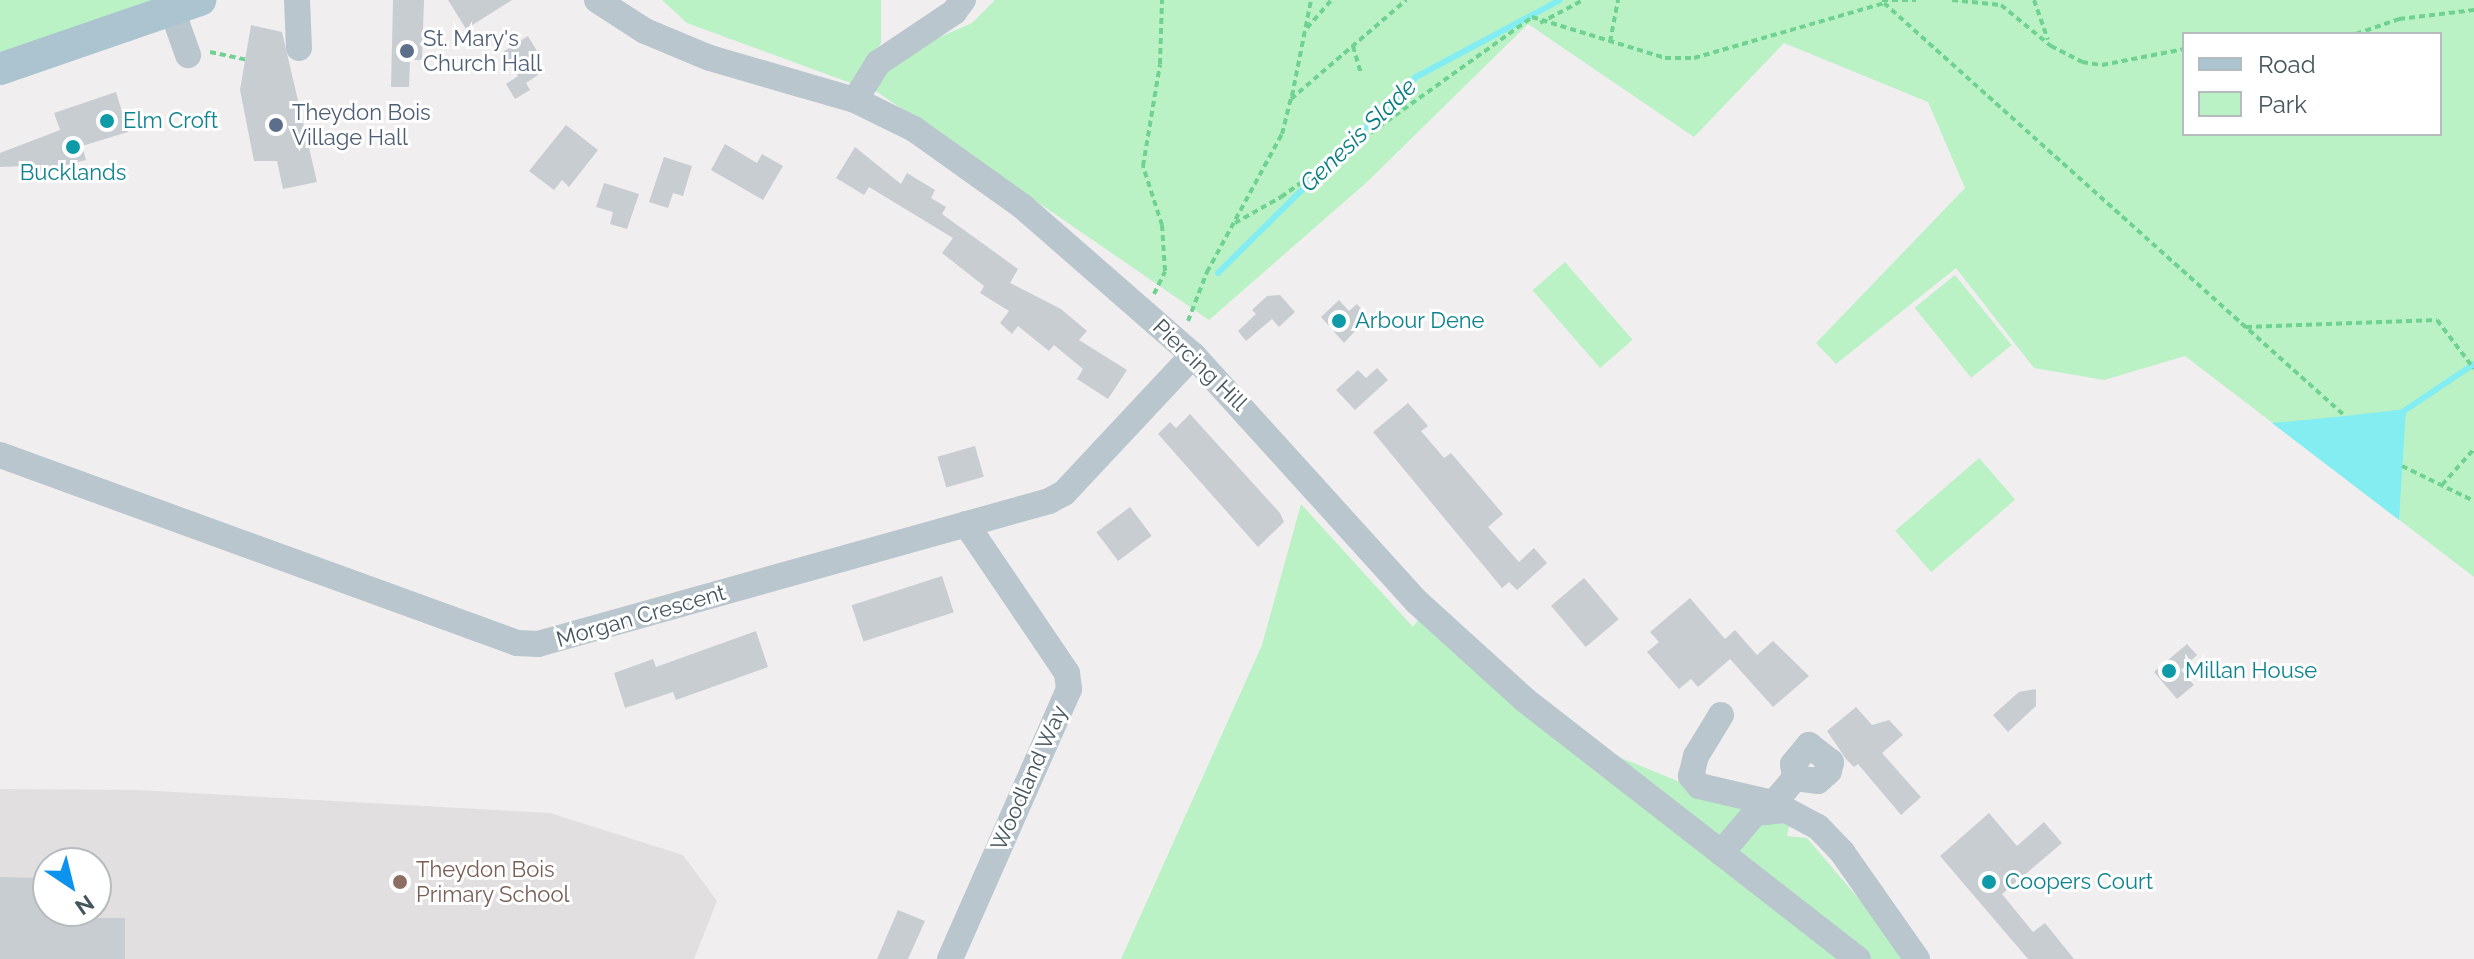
<!DOCTYPE html>
<html>
<head>
<meta charset="utf-8">
<style>
  body { margin:0 }
  #map { position:relative; width:2474px; height:959px; overflow:hidden; background:#f1eeef; font-family:Raleway,sans-serif }
  div>[style] { position:absolute }
  .education>* { inset:0; background:#e2dfe1 }
  .green>* { inset:0; background:#baf2c6; transform-origin:0 0 }
  .water>* { inset:0; background:#84edf2 }
  .stream>* { height:6px; margin:-3px; padding:0 3px; transform-origin:3px; border-radius:3px; background:#84edf2 }
  .building>* { inset:0; background:#c8cdd2; transform-origin:0 0 }
  .path>* { height:4px; margin-top:-2px; transform-origin:0; background:repeating-linear-gradient(90deg,#6fd291 0 6px,transparent 0 10px) }
  .minor>* { height:26px; margin:-13px; padding:0 13px; transform-origin:13px; border-radius:13px; background:#b9c6cd }
  .major>* { height:32px; margin:-16px; padding:0 16px; transform-origin:16px; border-radius:16px; background:#acc4cf }
  .dots>* { width:22px; height:22px; translate:-50% -50%; box-sizing:border-box; border:4px solid #fff; border-radius:50% }
  span { translate:-50% -50%; white-space:nowrap; text-align:center; line-height:1.15; -webkit-text-stroke:6px #fff; paint-order:stroke }
  .service-label { font-size:22px; color:#4e5e75 }
  .left { translate:0 -50%; text-align:left }
  .culture-label { font-size:22px; color:#0d838f }
  .street-label { font-size:22px; color:#45565d }
  .education-label { font-size:22px; color:#785e54 }
  .water-label { font-size:24px; color:#067d82; font-style:italic }
  .legend { position:absolute; left:2182px; top:32px; width:260px; height:104px; box-sizing:border-box; background:#fff; border:2px solid #b5bbbe; margin:0; padding:10px 14px; list-style:none; font-size:24px; color:#45565d }
  .legend li { display:flex; align-items:center; gap:16px; height:40px }
  .legend b { width:40px; border:2px solid #b5bbbe }
  .north { position:absolute; left:32px; top:847px; width:80px; height:80px; box-sizing:border-box; background:#fff; border:2px solid #b5bbbe; border-radius:50%; rotate:145deg; font-size:22px; font-weight:700; line-height:32px; text-align:center; color:#45565d }
  .north::after { content:''; display:block; margin:auto; width:28px; height:36px; background:#0c93ed; clip-path:polygon(50% 0,100% 100%,50% 72%,0 100%) }
</style>
</head>
<body>
<div id="map">
  <div class="education">
    <i style="clip-path:polygon(evenodd,0 789px,138px 790px,550px 813px,683px 855px,717px 901px,694px 959px,0 959px,0 789px,48px 863px,96px 863px,96px 911px,48px 911px,48px 863px)"></i>
  </div>
  <div class="green">
    <i style="clip-path:polygon(0 0,164px 0,0 57px)"></i>
    <i style="clip-path:polygon(662px 0,881px 0,881px 43px,856px 85px,687px 23px)"></i>
    <i style="clip-path:polygon(evenodd,995px 0,2474px 0,2474px 577px,2185px 356px,2104px 380px,2034px 368px,1956px 268px,1836px 364px,1816px 343px,1965px 188px,1928px 102px,1784px 43px,1694px 137px,1528px 24px,1367px 182px,1209px 320px,870px 87px,901px 54px,972px 23px,995px 0,2184px 34px,2440px 34px,2440px 134px,2184px 134px,2184px 34px)"></i>
    <i style="left:1565px;top:262px;width:103px;height:43px;rotate:49deg"></i>
    <i style="left:1955px;top:275px;width:90px;height:52px;rotate:51deg"></i>
    <i style="left:1979px;top:458px;width:55px;height:111px;rotate:49deg"></i>
    <i style="clip-path:polygon(1301px 504px,1413px 627px,1420px 617px,1619px 757px,1724px 800px,1792px 813px,1787px 836px,1807px 838px,1910px 959px,1121px 959px,1262px 645px)"></i>
  </div>
  <div class="water">
    <i style="clip-path:polygon(2406px 409px,2399px 520px,2272px 423px,2345px 416px)"></i>
  </div>
  <div class="stream">
    <i style="left:1218px;top:273px;width:279px;rotate:-44.7deg"></i>
    <i style="left:1416px;top:77px;width:163px;rotate:-28.1deg"></i>
    <i style="left:2401px;top:413px;width:88px;rotate:-33.9deg"></i>
  </div>
  <div class="building">
    <i style="clip-path:polygon(393px 0,424px 0,422px 60px,410px 60px,409px 87px,391px 87px)"></i>
    <i style="clip-path:polygon(448px 0,512px 0,466px 29px)"></i>
    <i style="clip-path:polygon(251px 25px,282px 32px,317px 182px,283px 189px,277px 161px,254px 161px,240px 90px)"></i>
    <i style="clip-path:polygon(528px 36px,540px 56px,530px 62px,538px 75px,526px 83px,530px 90px,515px 99px,506px 84px,518px 76px,503px 52px)"></i>
    <i style="clip-path:polygon(116px 92px,128px 132px,82px 146px,86px 160px,27px 175px,24px 166px,0 167px,0 153px,60px 130px,54px 113px)"></i>
    <i style="clip-path:polygon(566px 125px,598px 150px,569px 187px,562px 180px,554px 190px,529px 171px)"></i>
    <i style="clip-path:polygon(725px 144px,757px 163px,762px 154px,783px 166px,763px 200px,711px 170px)"></i>
    <i style="clip-path:polygon(855px 147px,901px 184px,907px 173px,935px 190px,931px 198px,946px 207px,942px 214px,1018px 269px,1010px 283px,1061px 309px,1087px 331px,1079px 340px,1127px 370px,1108px 399px,1077px 379px,1083px 369px,1054px 345px,1049px 351px,1018px 326px,1012px 334px,1000px 323px,1009px 311px,980px 293px,984px 286px,942px 253px,953px 238px,869px 187px,864px 195px,836px 178px)"></i>
    <i style="clip-path:polygon(664px 157px,692px 166px,683px 196px,673px 193px,668px 208px,649px 202px)"></i>
    <i style="clip-path:polygon(604px 183px,639px 194px,627px 229px,610px 224px,613px 212px,596px 207px)"></i>
    <i style="clip-path:polygon(1280px 295px,1295px 312px,1279px 327px,1272px 319px,1246px 341px,1238px 331px,1256px 314px,1252px 310px,1267px 296px)"></i>
    <i style="clip-path:polygon(1339px 300px,1349px 311px,1357px 304px,1368px 317px,1344px 343px,1321px 317px)"></i>
    <i style="clip-path:polygon(1377px 368px,1388px 380px,1355px 410px,1336px 390px,1358px 370px,1366px 378px)"></i>
    <i style="clip-path:polygon(1408px 403px,1428px 426px,1421px 431px,1444px 458px,1451px 453px,1503px 514px,1488px 527px,1519px 562px,1534px 548px,1547px 563px,1517px 590px,1509px 582px,1502px 588px,1373px 432px)"></i>
    <i style="clip-path:polygon(1190px 414px,1280px 513px,1284px 522px,1258px 547px,1158px 434px,1170px 422px,1176px 428px)"></i>
    <i style="left:975px;top:446px;width:32px;height:39px;rotate:74deg"></i>
    <i style="left:1130px;top:507px;width:36px;height:42px;rotate:53deg"></i>
    <i style="left:942px;top:576px;width:38px;height:95px;rotate:72deg"></i>
    <i style="left:1584px;top:578px;width:54px;height:43px;rotate:50deg"></i>
    <i style="clip-path:polygon(1690px 598px,1725px 639px,1735px 630px,1757px 655px,1773px 641px,1809px 676px,1773px 707px,1730px 659px,1698px 687px,1691px 679px,1679px 689px,1647px 652px,1659px 642px,1650px 632px)"></i>
    <i style="clip-path:polygon(756px 631px,768px 667px,676px 700px,673px 692px,625px 708px,614px 673px,653px 659px,656px 667px)"></i>
    <i style="clip-path:polygon(2187px 644px,2197px 655px,2181px 670px,2194px 685px,2177px 699px,2154px 672px)"></i>
    <i style="clip-path:polygon(2036px 689px,2036px 706px,2008px 732px,1993px 715px,2019px 692px)"></i>
    <i style="clip-path:polygon(1856px 707px,1872px 725px,1889px 720px,1903px 735px,1882px 753px,1921px 797px,1901px 815px,1858px 764px,1854px 767px,1846px 759px,1827px 731px)"></i>
    <i style="clip-path:polygon(1989px 813px,2017px 846px,2044px 822px,2062px 843px,2002px 894px,2033px 932px,2045px 923px,2074px 959px,2028px 959px,1940px 856px)"></i>
    <i style="clip-path:polygon(0 877px,44px 878px,43px 911px,73px 911px,73px 918px,125px 918px,125px 959px,0 959px)"></i>
    <i style="clip-path:polygon(898px 910px,925px 921px,908px 959px,877px 959px)"></i>
  </div>
  <div class="path">
    <i style="left:1882px;top:0;width:34px"></i>
    <i style="left:1952px;top:0;width:49px;rotate:5.8deg"></i>
    <i style="left:2001px;top:5px;width:65px;rotate:39.4deg"></i>
    <i style="left:2051px;top:46px;width:35px;rotate:27deg"></i>
    <i style="left:2082px;top:62px;width:20px;rotate:9deg"></i>
    <i style="left:2102px;top:65px;width:84px;rotate:-11deg"></i>
    <i style="left:2034px;top:0;width:42px;rotate:70.7deg"></i>
    <i style="left:1540px;top:23px;width:49px;rotate:-28.1deg"></i>
    <i style="left:1307px;top:28px;width:37px;rotate:-49deg"></i>
    <i style="left:2356px;top:34px;width:46px;rotate:-19.2deg"></i>
    <i style="left:2399px;top:19px;width:76px;rotate:-6.8deg"></i>
    <i style="left:1610px;top:42px;width:43px;rotate:-79.2deg"></i>
    <i style="left:1353px;top:46px;width:29px;rotate:74deg"></i>
    <i style="left:210px;top:52px;width:38px;rotate:12deg"></i>
    <i style="left:1292px;top:96px;width:98px;rotate:-78.8deg"></i>
    <i style="left:1235px;top:223px;width:53px;rotate:-29.5deg"></i>
    <i style="left:1281px;top:197px;width:309px;rotate:-35.6deg"></i>
    <i style="left:1532px;top:17px;width:139px;rotate:17.1deg"></i>
    <i style="left:1665px;top:58px;width:29px"></i>
    <i style="left:1694px;top:58px;width:198px;rotate:-16.1deg"></i>
    <i style="left:1884px;top:3px;width:619px;rotate:41.86deg"></i>
    <i style="left:1154px;top:294px;width:25px;rotate:-64deg"></i>
    <i style="left:1165px;top:271px;width:46px;rotate:-93.7deg"></i>
    <i style="left:1162px;top:225px;width:62px;rotate:-107.9deg"></i>
    <i style="left:1143px;top:166px;width:103px;rotate:-80.5deg"></i>
    <i style="left:1160px;top:64px;width:64px;rotate:-88.2deg"></i>
    <i style="left:1188px;top:321px;width:53px;rotate:-68.8deg"></i>
    <i style="left:1207px;top:272px;width:157px;rotate:-61.5deg"></i>
    <i style="left:1282px;top:134px;width:36px;rotate:-76deg"></i>
    <i style="left:1291px;top:99px;width:152px;rotate:-40.7deg"></i>
    <i style="left:2246px;top:327px;width:191px;rotate:-2.1deg"></i>
    <i style="left:2437px;top:320px;width:61px;rotate:52.9deg"></i>
    <i style="left:2402px;top:466px;width:80px;rotate:25.9deg"></i>
    <i style="left:2442px;top:485px;width:48px;rotate:-48.4deg"></i>
  </div>
  <div class="minor">
    <i style="left:297px;top:0;width:48px;rotate:87.6deg"></i>
    <i style="left:597px;top:0;width:57px;rotate:32.9deg"></i>
    <i style="left:645px;top:31px;width:70px;rotate:22.6deg"></i>
    <i style="left:710px;top:58px;width:151px;rotate:16.2deg"></i>
    <i style="left:855px;top:100px;width:66px;rotate:26.2deg"></i>
    <i style="left:914px;top:129px;width:133px;rotate:35.5deg"></i>
    <i style="left:1022px;top:206px;width:227px;rotate:41.1deg"></i>
    <i style="left:1193px;top:355px;width:333px;rotate:47.8deg"></i>
    <i style="left:1417px;top:602px;width:146px;rotate:42.2deg"></i>
    <i style="left:1525px;top:700px;width:422px;rotate:37.9deg"></i>
    <i style="left:172px;top:10px;width:48px;rotate:70.4deg"></i>
    <i style="left:855px;top:100px;width:44px;rotate:-58.1deg"></i>
    <i style="left:878px;top:63px;width:92px;rotate:-33.9deg"></i>
    <i style="left:954px;top:12px;width:15px;rotate:-53deg"></i>
    <i style="left:0;top:455px;width:550px;rotate:19.98deg"></i>
    <i style="left:517px;top:643px;width:21px;rotate:3deg"></i>
    <i style="left:538px;top:644px;width:531px;rotate:-15.63deg"></i>
    <i style="left:1049px;top:501px;width:17px;rotate:-28deg"></i>
    <i style="left:1064px;top:493px;width:189px;rotate:-46.9deg"></i>
    <i style="left:1721px;top:715px;width:48px;rotate:121.4deg"></i>
    <i style="left:1696px;top:756px;width:21px;rotate:104deg"></i>
    <i style="left:1691px;top:776px;width:13px;rotate:51deg"></i>
    <i style="left:1699px;top:786px;width:75px;rotate:13.1deg"></i>
    <i style="left:1766px;top:812px;width:45px;rotate:-49.5deg"></i>
    <i style="left:1795px;top:778px;width:14px;rotate:-98deg"></i>
    <i style="left:1793px;top:764px;width:25px;rotate:-50deg"></i>
    <i style="left:1809px;top:745px;width:28px;rotate:38deg"></i>
    <i style="left:1831px;top:762px;width:9px;rotate:103deg"></i>
    <i style="left:1829px;top:771px;width:15px;rotate:138deg"></i>
    <i style="left:1818px;top:781px;width:23px;rotate:-173deg"></i>
    <i style="left:1721px;top:853px;width:52px;rotate:-49.6deg"></i>
    <i style="left:1755px;top:813px;width:31px;rotate:-6deg"></i>
    <i style="left:1786px;top:810px;width:36px;rotate:28deg"></i>
    <i style="left:1818px;top:827px;width:35px;rotate:46deg"></i>
    <i style="left:1842px;top:852px;width:131px;rotate:55deg"></i>
    <i style="left:950px;top:959px;width:295px;rotate:-66.2deg"></i>
    <i style="left:1069px;top:689px;width:16px;rotate:-97deg"></i>
    <i style="left:1067px;top:673px;width:180px;rotate:-124.1deg"></i>
  </div>
  <div class="major">
    <i style="left:0;top:69px;width:212px;rotate:-19deg"></i>
  </div>
  <div class="dots">
    <i style="left:407px;top:51px;background:#5c6f8a"></i>
    <i style="left:107px;top:121px;background:#0f9aa8"></i>
    <i style="left:276px;top:125px;background:#5c6f8a"></i>
    <i style="left:73px;top:147px;background:#0f9aa8"></i>
    <i style="left:1339px;top:321px;background:#0f9aa8"></i>
    <i style="left:2169px;top:671px;background:#0f9aa8"></i>
    <i style="left:400px;top:882px;background:#8d6e63"></i>
    <i style="left:1989px;top:882px;background:#0f9aa8"></i>
  </div>
  <div class="service-label">
    <span class="left" style="left:423px;top:51px">St. Mary's<br>Church Hall</span>
    <span class="left" style="left:292px;top:125px">Theydon Bois<br>Village Hall</span>
  </div>
  <div class="culture-label">
    <span class="left" style="left:123px;top:121px">Elm Croft</span>
    <span style="left:73px;top:173px">Bucklands</span>
    <span class="left" style="left:1355px;top:321px">Arbour Dene</span>
    <span class="left" style="left:2185px;top:671px">Millan House</span>
    <span class="left" style="left:2005px;top:882px">Coopers Court</span>
  </div>
  <div class="street-label">
    <span style="left:1200px;top:365px;rotate:44deg">Piercing Hill</span>
    <span style="left:641px;top:616px;rotate:-16deg">Morgan Crescent</span>
    <span style="left:1029px;top:778px;rotate:-66deg">Woodland Way</span>
  </div>
  <div class="education-label">
    <span class="left" style="left:416px;top:882px">Theydon Bois<br>Primary School</span>
  </div>
  <div class="water-label">
    <span style="left:1358px;top:135px;rotate:-44deg">Genesis Slade</span>
  </div>
  <ul class="legend">
  <li><b style="height:10px;background:#acc4cf"></b>Road</li>
  <li><b style="height:22px;background:#baf2c6"></b>Park</li>
  </ul>
  <div class="north">N</div>
</div>
</body>
</html>
